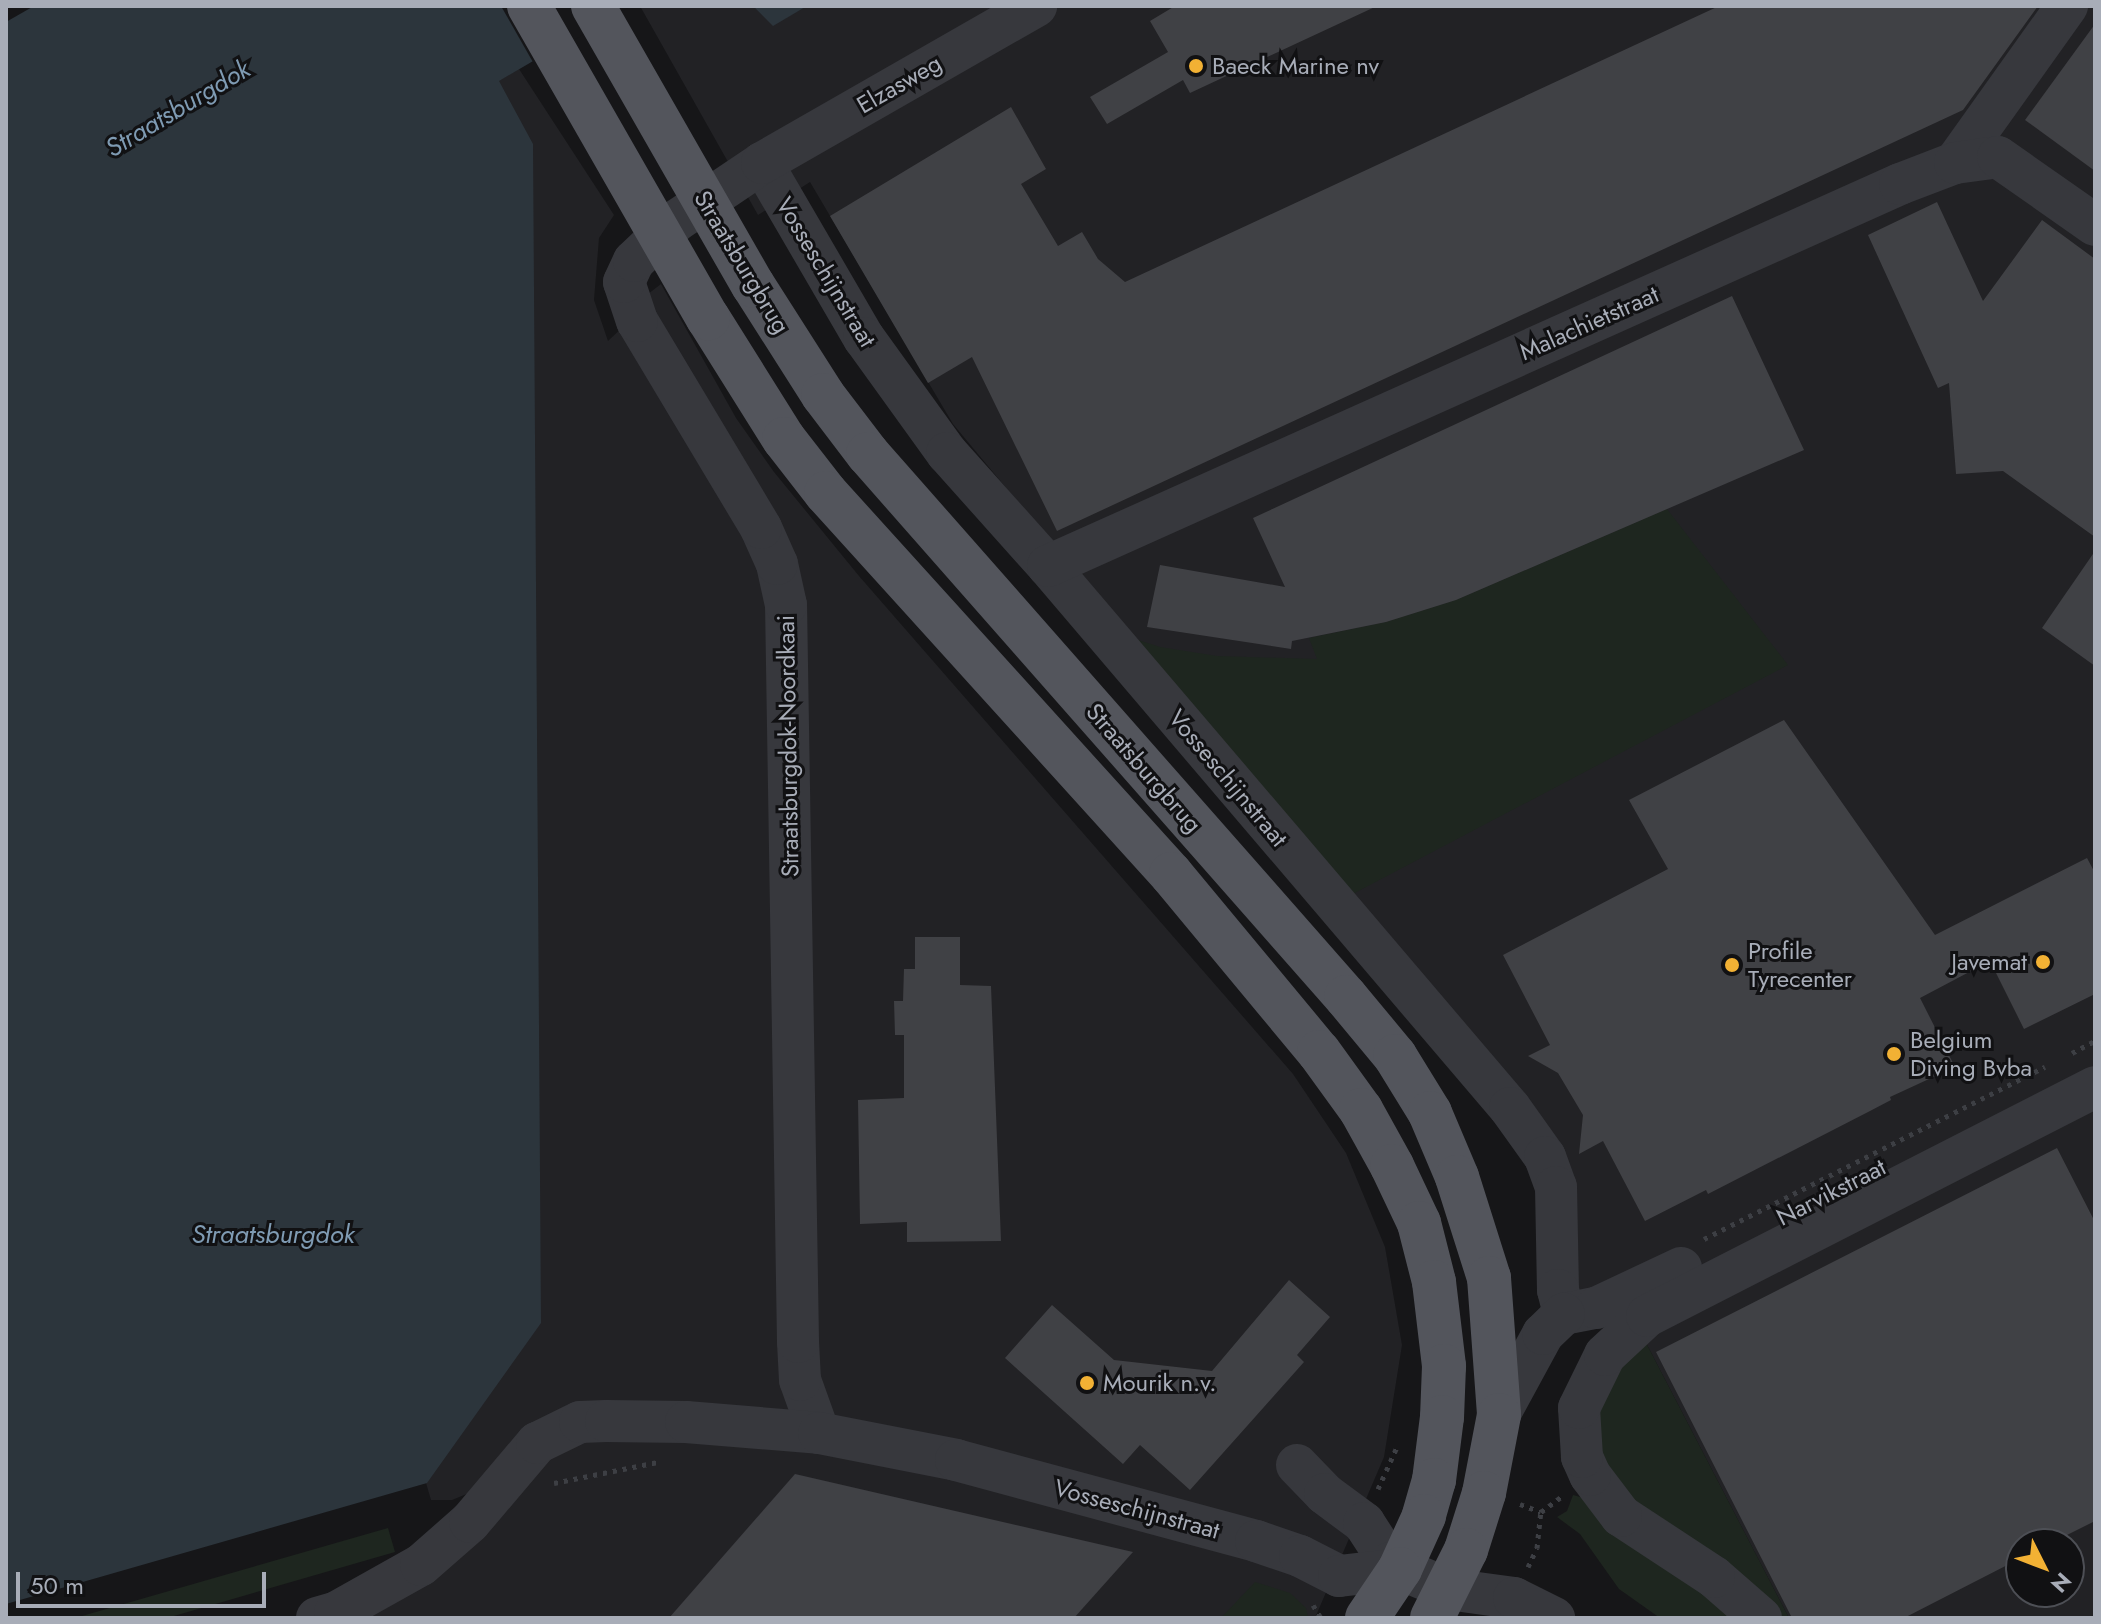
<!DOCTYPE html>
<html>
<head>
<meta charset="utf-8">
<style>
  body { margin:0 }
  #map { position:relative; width:2101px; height:1624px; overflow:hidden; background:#161618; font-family:Jost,sans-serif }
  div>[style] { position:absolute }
  .built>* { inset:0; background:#222225 }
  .green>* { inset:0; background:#1e261f }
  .water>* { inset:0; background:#2c353c }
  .pier>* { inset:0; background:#161618 }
  .building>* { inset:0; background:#404145 }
  .path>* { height:5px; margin-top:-2.5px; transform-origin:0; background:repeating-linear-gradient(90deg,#3d3f44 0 4px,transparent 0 10px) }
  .minor>* { height:42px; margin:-21px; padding:0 21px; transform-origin:21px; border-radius:21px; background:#37383d }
  .major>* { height:44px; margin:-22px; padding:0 22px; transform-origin:22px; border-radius:22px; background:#53555c }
  .major-bridge>* { height:44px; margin:-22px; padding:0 22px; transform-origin:22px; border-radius:22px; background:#53555c }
  .dots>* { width:22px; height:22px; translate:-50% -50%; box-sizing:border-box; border:4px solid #111113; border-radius:50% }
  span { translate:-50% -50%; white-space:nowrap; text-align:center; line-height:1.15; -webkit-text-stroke:6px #111113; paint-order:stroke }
  .poi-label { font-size:24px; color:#a8adb8 }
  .left { translate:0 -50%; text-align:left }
  .right { translate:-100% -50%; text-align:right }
  .street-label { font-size:24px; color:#a8adb8 }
  .water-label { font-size:26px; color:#7f9bb3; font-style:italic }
  .frame { position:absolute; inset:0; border:8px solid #a8adb8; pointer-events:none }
  .north { position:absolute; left:2005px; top:1528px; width:80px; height:80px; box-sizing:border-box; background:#111113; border:2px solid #4d4f55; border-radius:50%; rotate:132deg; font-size:22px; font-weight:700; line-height:32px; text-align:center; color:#a8adb8 }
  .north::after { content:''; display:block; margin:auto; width:28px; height:36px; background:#f2b134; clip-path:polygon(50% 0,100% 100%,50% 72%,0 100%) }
  .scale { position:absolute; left:16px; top:1572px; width:250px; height:36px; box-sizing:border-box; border:4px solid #a8adb8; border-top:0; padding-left:10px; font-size:24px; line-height:28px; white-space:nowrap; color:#a8adb8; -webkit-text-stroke:6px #111113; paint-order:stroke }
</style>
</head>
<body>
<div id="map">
  <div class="built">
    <i style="clip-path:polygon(evenodd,640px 6px,753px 6px,773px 25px,807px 6px,2095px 6px,2095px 1618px,1789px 1618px,1644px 1339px,1579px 1298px,1567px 1187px,1131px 638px,953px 424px,810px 182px,758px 215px,640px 6px,2021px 1544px,2069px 1544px,2069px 1592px,2021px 1592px,2021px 1544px)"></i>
    <i style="clip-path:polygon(519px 69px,614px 215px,599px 238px,594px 300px,608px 341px,643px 308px,648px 294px,661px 284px,736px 418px,774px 472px,859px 576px,1293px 1074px,1346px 1153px,1385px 1247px,1402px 1345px,1384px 1457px,1315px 1618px,364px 1618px,525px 1470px,452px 1500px,431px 1500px,426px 1483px,415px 1486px,498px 81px)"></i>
  </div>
  <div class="green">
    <i style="clip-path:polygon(1667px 509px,1788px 665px,1349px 896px,1132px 638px,1160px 647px,1217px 656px,1317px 659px,1309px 638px,1386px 622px,1456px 600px)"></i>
    <i style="clip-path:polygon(1644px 1339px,1789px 1618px,1660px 1618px,1619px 1589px,1580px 1534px,1557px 1517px,1567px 1511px,1573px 1495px,1634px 1512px,1598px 1457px,1599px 1405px,1609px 1383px)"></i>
    <i style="clip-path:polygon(388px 1528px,395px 1552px,167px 1618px,75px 1618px)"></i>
    <i style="clip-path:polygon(1255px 1582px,1290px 1593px,1306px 1608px,1308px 1618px,1221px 1618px)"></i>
  </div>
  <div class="water">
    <i style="clip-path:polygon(34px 6px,627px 6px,499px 81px,533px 144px,541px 1323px,427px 1483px,6px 1604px,6px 22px)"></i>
    <i style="clip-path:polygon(753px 6px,807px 6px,773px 26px)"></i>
  </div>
  <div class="pier">
    <i style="clip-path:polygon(501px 6px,631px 6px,534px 64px)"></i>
  </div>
  <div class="building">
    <i style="clip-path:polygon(1175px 6px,1377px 6px,1190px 93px,1183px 80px,1107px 124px,1090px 97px,1168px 52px,1150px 21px)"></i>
    <i style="clip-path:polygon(1719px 6px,2038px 6px,1963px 110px,1057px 531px,972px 357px,928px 383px,830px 216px,1011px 107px,1046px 169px,1021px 184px,1058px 246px,1082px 232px,1098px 259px,1125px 282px)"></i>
    <i style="clip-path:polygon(2095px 24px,2095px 171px,2025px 120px)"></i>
    <i style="clip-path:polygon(1937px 202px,1983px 301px,2042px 220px,2095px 259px,2095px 537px,2003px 471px,1956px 474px,1949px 383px,1938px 388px,1868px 235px)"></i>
    <i style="clip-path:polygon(1732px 296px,1804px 450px,1456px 600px,1386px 622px,1292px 641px,1291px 649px,1147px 627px,1160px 565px,1285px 587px,1253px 518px)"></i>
    <i style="clip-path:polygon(2095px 551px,2095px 666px,2042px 628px)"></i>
    <i style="clip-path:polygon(1784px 720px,1935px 935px,2087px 858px,2095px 873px,2095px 994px,2024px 1029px,1990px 961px,1920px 998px,1955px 1067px,1890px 1097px,1891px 1100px,1870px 1111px,1708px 1194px,1706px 1190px,1645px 1221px,1603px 1141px,1579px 1154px,1583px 1115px,1558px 1073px,1528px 1056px,1550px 1045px,1503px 955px,1668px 869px,1629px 800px)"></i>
    <i style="clip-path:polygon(915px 937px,960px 937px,960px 985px,991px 986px,1001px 1241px,907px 1242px,907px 1222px,860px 1224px,858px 1100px,904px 1098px,904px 1035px,895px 1035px,894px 1001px,903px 1001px,904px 969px,915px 969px)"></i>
    <i style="clip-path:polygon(2057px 1148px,2095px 1222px,2095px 1521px,2049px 1544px,2021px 1544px,2021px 1558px,1904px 1618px,1792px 1618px,1656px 1352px)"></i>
    <i style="clip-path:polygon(1289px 1280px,1330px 1317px,1297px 1355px,1304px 1362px,1190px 1490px,1140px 1445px,1123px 1464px,1005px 1358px,1052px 1305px,1114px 1360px,1212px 1371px)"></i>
    <i style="clip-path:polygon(795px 1474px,1133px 1552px,1074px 1618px,669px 1618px)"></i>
  </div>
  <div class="path">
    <i style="left:2072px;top:1053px;width:26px;rotate:-28deg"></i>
    <i style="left:1704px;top:1239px;width:382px;rotate:-26.8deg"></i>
    <i style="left:554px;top:1483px;width:106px;rotate:-11.4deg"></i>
    <i style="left:1378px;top:1489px;width:46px;rotate:-65.7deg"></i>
    <i style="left:1520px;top:1504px;width:22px;rotate:21deg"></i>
    <i style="left:1528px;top:1567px;width:21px;rotate:-65deg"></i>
    <i style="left:1537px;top:1548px;width:36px;rotate:-84deg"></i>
    <i style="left:1541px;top:1512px;width:25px;rotate:-37deg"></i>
    <i style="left:1313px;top:1605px;width:15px;rotate:58deg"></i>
  </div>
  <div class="minor">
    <i style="left:762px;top:163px;width:203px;rotate:59.8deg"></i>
    <i style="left:864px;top:338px;width:142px;rotate:54.2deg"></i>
    <i style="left:947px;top:453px;width:152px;rotate:48.2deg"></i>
    <i style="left:1048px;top:566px;width:712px;rotate:49.56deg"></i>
    <i style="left:1510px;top:1108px;width:60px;rotate:54.5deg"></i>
    <i style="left:1545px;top:1157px;width:32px;rotate:70deg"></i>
    <i style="left:1556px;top:1187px;width:103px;rotate:88.9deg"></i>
    <i style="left:1558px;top:1290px;width:25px;rotate:76deg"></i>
    <i style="left:1955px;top:163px;width:193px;rotate:-54.5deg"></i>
    <i style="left:1048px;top:566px;width:934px;rotate:-24.15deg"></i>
    <i style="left:1900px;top:184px;width:59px;rotate:-20.9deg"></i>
    <i style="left:1955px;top:163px;width:43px;rotate:-7.9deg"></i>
    <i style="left:1998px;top:157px;width:118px;rotate:35deg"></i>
    <i style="left:1564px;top:1314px;width:33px;rotate:-11deg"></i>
    <i style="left:1596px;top:1308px;width:94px;rotate:-25.2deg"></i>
    <i style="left:1499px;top:1415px;width:92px;rotate:-61.5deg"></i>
    <i style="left:1543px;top:1334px;width:29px;rotate:-44deg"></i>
    <i style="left:819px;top:1433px;width:56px;rotate:-109.7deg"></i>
    <i style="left:800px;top:1380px;width:38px;rotate:-93deg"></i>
    <i style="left:798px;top:1342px;width:737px;rotate:-90.93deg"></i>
    <i style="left:786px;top:605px;width:42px;rotate:-102.4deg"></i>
    <i style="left:777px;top:564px;width:39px;rotate:-114deg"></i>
    <i style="left:761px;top:528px;width:241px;rotate:-120.9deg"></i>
    <i style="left:637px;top:321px;width:41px;rotate:-108.4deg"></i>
    <i style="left:624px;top:282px;width:23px;rotate:-65deg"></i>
    <i style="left:634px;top:261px;width:58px;rotate:-43.6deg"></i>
    <i style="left:676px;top:221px;width:104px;rotate:-34deg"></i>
    <i style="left:762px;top:163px;width:316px;rotate:-29.8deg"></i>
    <i style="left:1297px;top:1465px;width:40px;rotate:46deg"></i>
    <i style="left:1325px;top:1494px;width:49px;rotate:36.6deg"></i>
    <i style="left:1364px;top:1523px;width:48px;rotate:57deg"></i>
    <i style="left:1390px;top:1563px;width:12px;rotate:31deg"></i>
    <i style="left:317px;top:1618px;width:19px;rotate:-16deg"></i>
    <i style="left:335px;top:1613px;width:98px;rotate:-29.2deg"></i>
    <i style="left:421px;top:1565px;width:65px;rotate:-41.3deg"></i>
    <i style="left:470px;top:1522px;width:104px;rotate:-49.7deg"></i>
    <i style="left:537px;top:1443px;width:48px;rotate:-26deg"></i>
    <i style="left:580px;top:1422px;width:26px;rotate:-2deg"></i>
    <i style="left:606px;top:1421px;width:80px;rotate:0.7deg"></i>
    <i style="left:686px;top:1422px;width:133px;rotate:4.7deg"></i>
    <i style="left:819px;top:1433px;width:140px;rotate:11.1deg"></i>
    <i style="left:956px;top:1460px;width:311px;rotate:15.1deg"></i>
    <i style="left:1256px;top:1541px;width:46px;rotate:18.8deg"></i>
    <i style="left:1300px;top:1556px;width:44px;rotate:27.1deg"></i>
    <i style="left:1339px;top:1576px;width:61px;rotate:-6.5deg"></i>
    <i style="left:1400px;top:1569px;width:52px;rotate:22.6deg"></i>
    <i style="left:1448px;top:1589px;width:67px;rotate:7.8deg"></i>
    <i style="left:1514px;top:1598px;width:45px;rotate:26.6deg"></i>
    <i style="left:1761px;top:1618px;width:62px;rotate:-138.9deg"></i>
    <i style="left:1714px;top:1577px;width:111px;rotate:-146.7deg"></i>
    <i style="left:1621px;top:1516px;width:51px;rotate:-127.1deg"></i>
    <i style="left:1590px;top:1475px;width:20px;rotate:-114deg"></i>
    <i style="left:1582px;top:1457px;width:49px;rotate:-93.5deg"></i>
    <i style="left:1579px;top:1408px;width:59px;rotate:-63.9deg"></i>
    <i style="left:1605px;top:1355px;width:57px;rotate:-42.9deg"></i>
    <i style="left:1647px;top:1316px;width:503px;rotate:-27.07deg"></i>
  </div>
  <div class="major">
    <i style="left:753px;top:285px;width:130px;rotate:57.5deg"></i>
    <i style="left:823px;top:395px;width:74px;rotate:52.7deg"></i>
    <i style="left:868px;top:454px;width:723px;rotate:48.64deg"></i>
    <i style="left:1346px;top:997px;width:77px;rotate:50.3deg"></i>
    <i style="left:1395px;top:1056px;width:67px;rotate:58.4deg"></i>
    <i style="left:1430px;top:1113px;width:69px;rotate:67.1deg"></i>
    <i style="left:1457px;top:1177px;width:106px;rotate:72.4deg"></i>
    <i style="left:1489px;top:1278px;width:137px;rotate:85.8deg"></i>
    <i style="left:1499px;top:1415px;width:79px;rotate:100.9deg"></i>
    <i style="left:1484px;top:1493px;width:60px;rotate:107.5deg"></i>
    <i style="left:1466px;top:1550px;width:76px;rotate:116.6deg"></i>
    <i style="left:708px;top:318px;width:143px;rotate:57.9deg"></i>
    <i style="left:784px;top:439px;width:68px;rotate:52.1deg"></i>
    <i style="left:826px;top:493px;width:514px;rotate:47.84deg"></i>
    <i style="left:1171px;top:874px;width:231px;rotate:50.3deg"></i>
    <i style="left:1319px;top:1052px;width:72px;rotate:54.1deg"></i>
    <i style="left:1361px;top:1110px;width:64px;rotate:61deg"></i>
    <i style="left:1392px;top:1166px;width:63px;rotate:64.7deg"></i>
    <i style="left:1419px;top:1223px;width:61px;rotate:75.7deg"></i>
    <i style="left:1434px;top:1282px;width:85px;rotate:83.2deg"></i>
    <i style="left:1444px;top:1366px;width:51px;rotate:92.2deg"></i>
    <i style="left:1442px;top:1417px;width:64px;rotate:97.2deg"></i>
    <i style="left:1434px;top:1480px;width:37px;rotate:106deg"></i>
    <i style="left:1424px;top:1516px;width:58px;rotate:114.4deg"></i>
    <i style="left:1400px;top:1569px;width:59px;rotate:124deg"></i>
  </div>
  <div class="major-bridge">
    <i style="left:529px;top:6px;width:360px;rotate:60.2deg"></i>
    <i style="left:593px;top:6px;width:322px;rotate:60.2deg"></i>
  </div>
  <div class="dots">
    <i style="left:1196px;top:66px;background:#f2b134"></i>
    <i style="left:2043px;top:962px;background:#f2b134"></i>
    <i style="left:1732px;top:965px;background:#f2b134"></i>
    <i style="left:1894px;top:1054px;background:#f2b134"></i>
    <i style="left:1087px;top:1383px;background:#f2b134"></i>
  </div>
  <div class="poi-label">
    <span class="left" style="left:1212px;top:66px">Baeck Marine nv</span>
    <span class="left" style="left:1748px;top:965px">Profile<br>Tyrecenter</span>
    <span class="right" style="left:2027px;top:962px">Javemat</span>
    <span class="left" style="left:1910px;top:1054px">Belgium<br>Diving Bvba</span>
    <span class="left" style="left:1103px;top:1383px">Mourik n.v.</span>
  </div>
  <div class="street-label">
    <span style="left:899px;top:84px;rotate:-30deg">Elzasweg</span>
    <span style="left:742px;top:262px;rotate:59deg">Straatsburgbrug</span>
    <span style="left:826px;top:272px;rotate:59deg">Vosseschijnstraat</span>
    <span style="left:1589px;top:323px;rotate:-24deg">Malachietstraat</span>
    <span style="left:788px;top:746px;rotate:-91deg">Straatsburgdok-Noordkaai</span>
    <span style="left:1144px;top:768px;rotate:49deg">Straatsburgbrug</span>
    <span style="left:1228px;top:778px;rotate:50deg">Vosseschijnstraat</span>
    <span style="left:1831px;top:1192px;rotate:-27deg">Narvikstraat</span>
    <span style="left:1137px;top:1509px;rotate:15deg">Vosseschijnstraat</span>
  </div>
  <div class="water-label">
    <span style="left:178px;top:109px;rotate:-31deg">Straatsburgdok</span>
    <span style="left:273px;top:1235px">Straatsburgdok</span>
  </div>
  <div class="frame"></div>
  <div class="north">N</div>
  <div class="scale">50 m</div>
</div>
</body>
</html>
